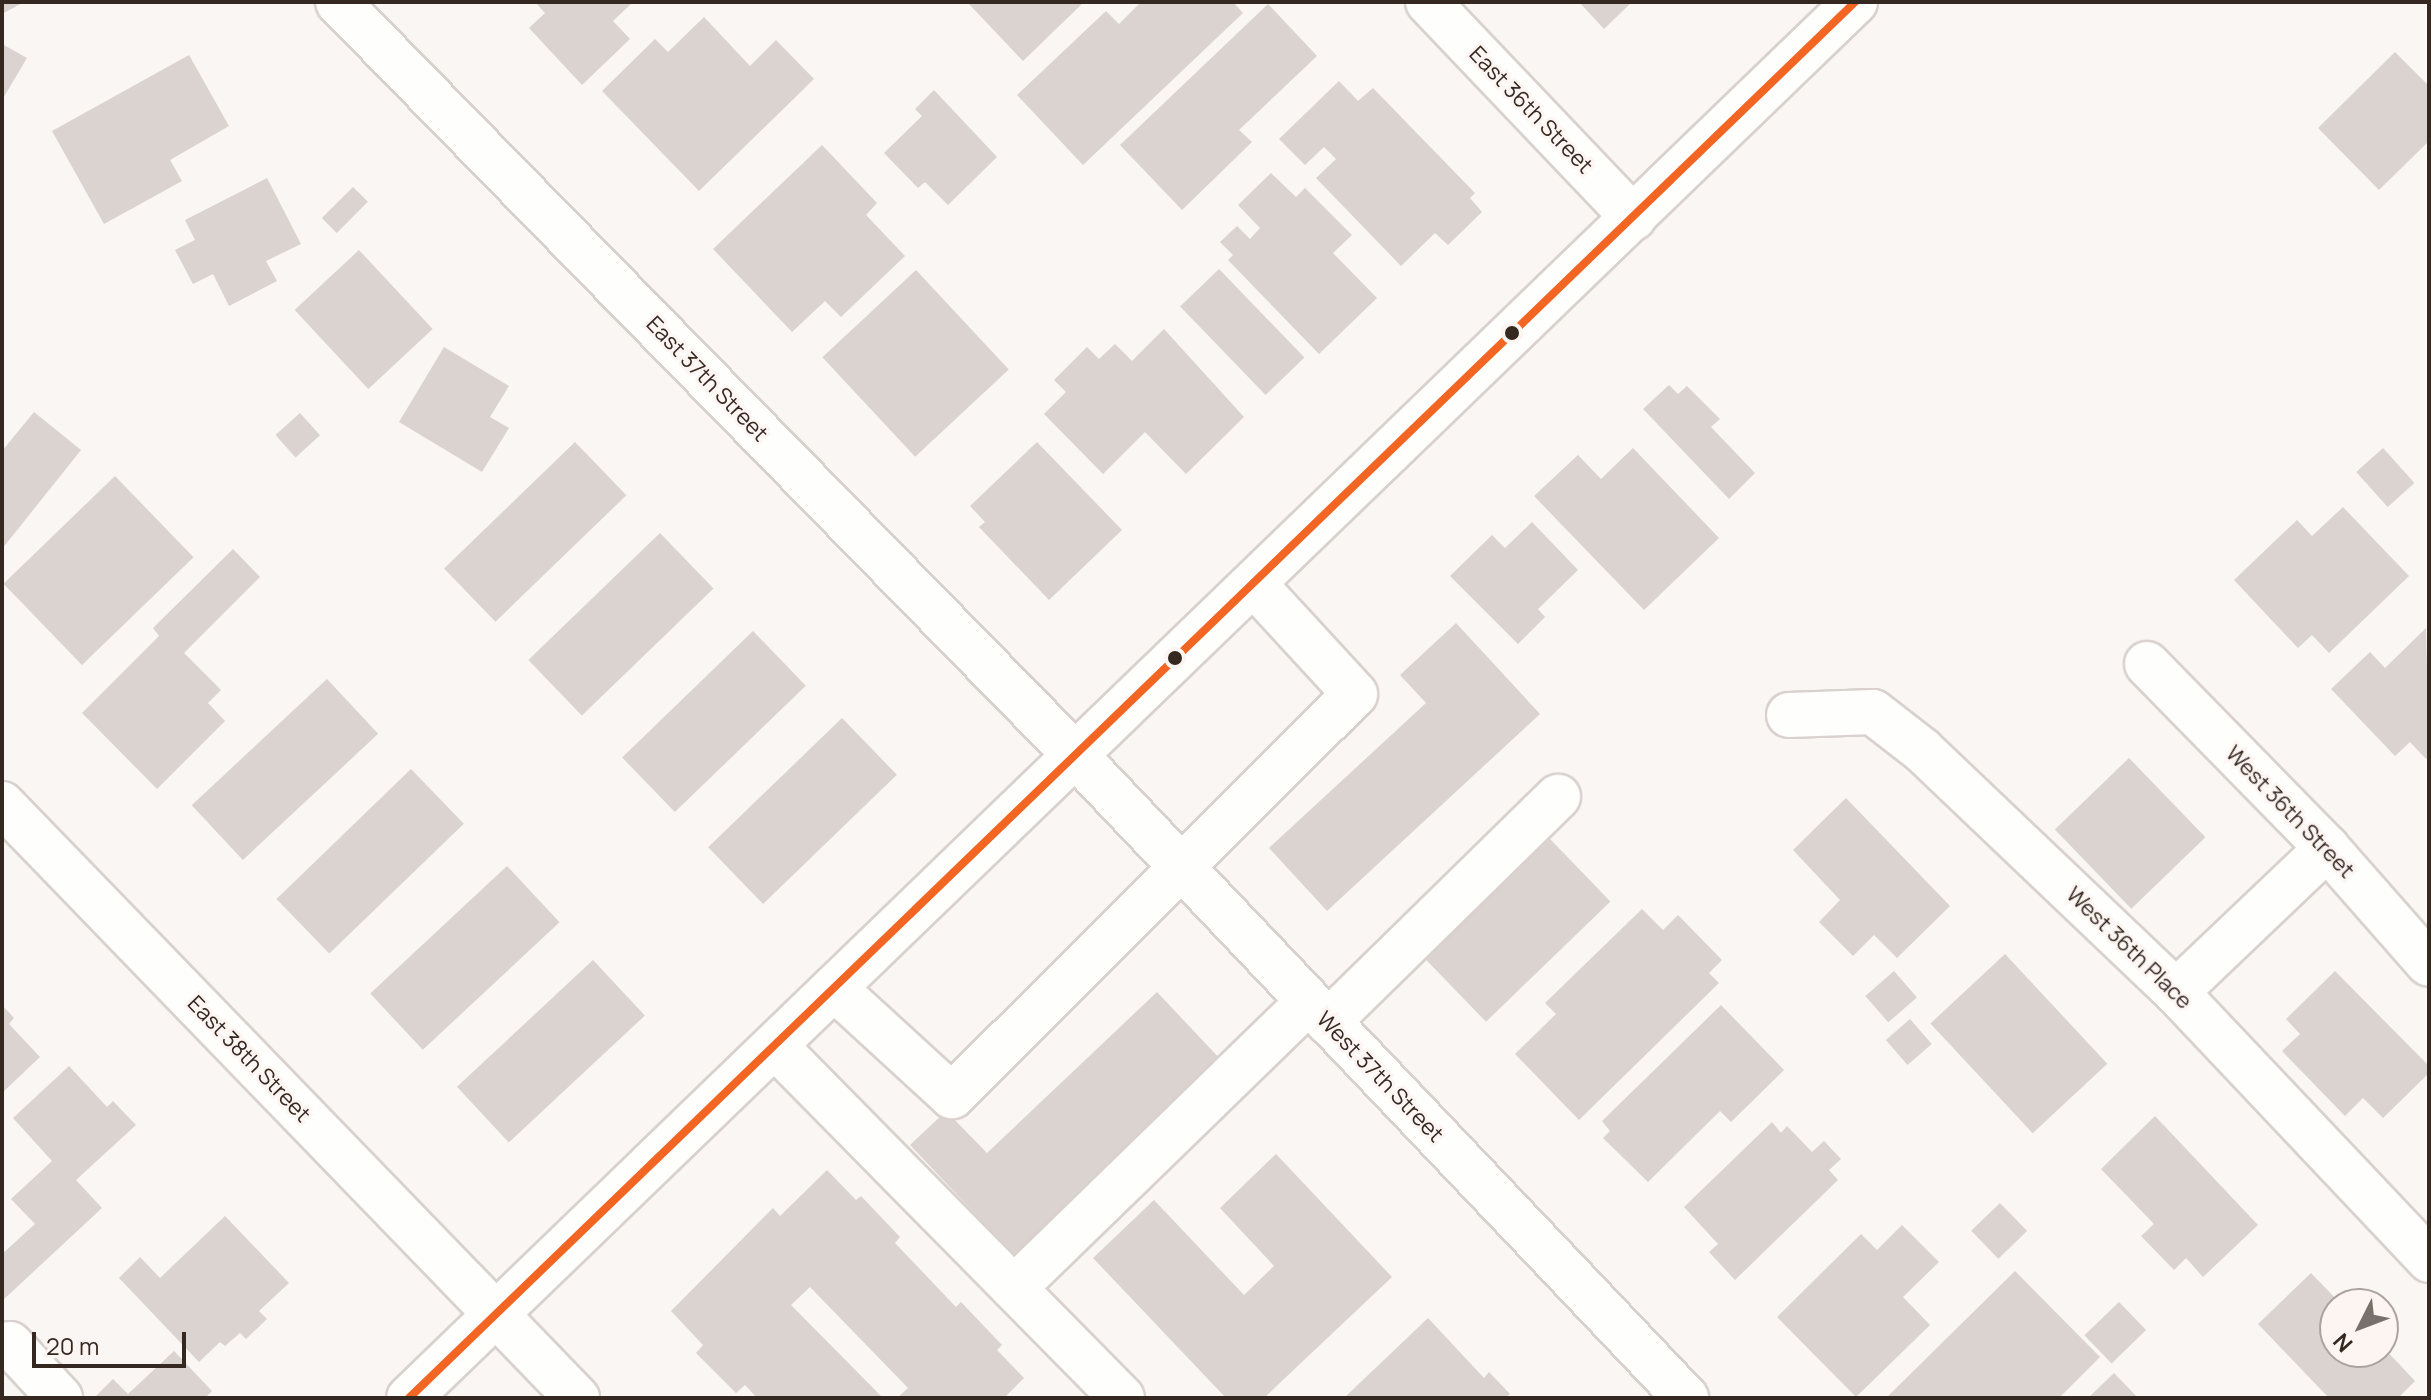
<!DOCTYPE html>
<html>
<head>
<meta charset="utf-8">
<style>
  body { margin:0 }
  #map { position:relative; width:2431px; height:1400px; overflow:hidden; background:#f9f6f4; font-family:Manrope,sans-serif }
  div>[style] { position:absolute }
  .building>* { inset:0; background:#dad3cf; transform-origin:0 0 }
  .roads { filter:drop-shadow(2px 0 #d9d1cd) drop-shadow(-2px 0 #d9d1cd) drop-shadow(0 2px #d9d1cd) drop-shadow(0 -2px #d9d1cd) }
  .minor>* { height:44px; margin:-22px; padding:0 22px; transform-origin:22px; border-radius:22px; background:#fefefd }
  .major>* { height:44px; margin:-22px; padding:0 22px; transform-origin:22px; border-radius:22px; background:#fefefd }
  .bus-1>* { height:8px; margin:-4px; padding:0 4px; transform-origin:4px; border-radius:4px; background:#f26522 }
  .dots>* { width:22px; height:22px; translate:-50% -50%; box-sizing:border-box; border:4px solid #fcf5f1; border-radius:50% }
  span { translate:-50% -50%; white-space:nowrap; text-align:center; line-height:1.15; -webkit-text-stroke:6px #fcf5f1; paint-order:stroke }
  .street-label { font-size:22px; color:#352821 }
  .frame { position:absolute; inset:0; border:4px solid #352821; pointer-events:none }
  .north { position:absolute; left:2319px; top:1288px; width:80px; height:80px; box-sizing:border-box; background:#fcf5f1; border:2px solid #aca39e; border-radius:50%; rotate:228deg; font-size:22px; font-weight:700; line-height:32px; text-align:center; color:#352821 }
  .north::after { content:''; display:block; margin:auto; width:28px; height:36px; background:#7a706b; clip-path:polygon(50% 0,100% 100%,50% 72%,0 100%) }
  .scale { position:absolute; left:32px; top:1332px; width:154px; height:36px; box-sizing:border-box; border:4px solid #352821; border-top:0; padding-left:10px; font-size:24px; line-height:28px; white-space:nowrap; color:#352821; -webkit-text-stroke:6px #fcf5f1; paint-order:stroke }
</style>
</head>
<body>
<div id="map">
  <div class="building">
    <i style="clip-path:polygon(2px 2px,24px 2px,2px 14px)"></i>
    <i style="clip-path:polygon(535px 2px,633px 2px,613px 21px,630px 39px,582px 85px,529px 28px,545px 13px)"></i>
    <i style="clip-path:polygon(967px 2px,1084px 2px,1023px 61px)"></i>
    <i style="clip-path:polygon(1141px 2px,1233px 2px,1243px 13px,1083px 165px,1017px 95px,1106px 11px,1119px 24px)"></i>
    <i style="clip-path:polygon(1579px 2px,1632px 2px,1604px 29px)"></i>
    <i style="clip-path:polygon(1268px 4px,1317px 56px,1239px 130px,1252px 142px,1182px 210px,1120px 145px)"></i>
    <i style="clip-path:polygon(704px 17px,750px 66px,776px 40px,814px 79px,699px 191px,602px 91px,655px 39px,668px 52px)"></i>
    <i style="clip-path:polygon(2px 44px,27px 58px,2px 100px)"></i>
    <i style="clip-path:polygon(2395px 52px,2429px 86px,2429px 141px,2379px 190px,2318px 128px)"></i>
    <i style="clip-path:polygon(189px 55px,229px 126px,170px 160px,182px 181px,104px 224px,52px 131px)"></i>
    <i style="clip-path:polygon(1339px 81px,1358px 101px,1373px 88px,1475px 193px,1470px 198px,1482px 212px,1448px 245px,1435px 233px,1401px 266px,1316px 178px,1336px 159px,1324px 147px,1305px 165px,1279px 139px)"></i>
    <i style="clip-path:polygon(934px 90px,997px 157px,948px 205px,925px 182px,918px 188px,884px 153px,922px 116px,915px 109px)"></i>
    <i style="clip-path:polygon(822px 145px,877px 203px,866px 215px,905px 256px,841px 317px,825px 301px,792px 332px,713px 249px)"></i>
    <i style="clip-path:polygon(1271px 173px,1296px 197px,1305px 188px,1352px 235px,1333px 253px,1377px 298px,1319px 354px,1228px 260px,1233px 255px,1220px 242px,1237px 226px,1250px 239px,1260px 228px,1238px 205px)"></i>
    <i style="clip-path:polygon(267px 178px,301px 244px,266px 261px,277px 281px,229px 306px,213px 274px,193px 284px,175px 250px,195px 240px,185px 220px)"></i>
    <i style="left:353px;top:187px;width:21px;height:44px;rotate:45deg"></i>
    <i style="left:359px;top:250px;width:108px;height:88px;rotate:47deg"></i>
    <i style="left:1219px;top:269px;width:123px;height:54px;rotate:46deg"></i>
    <i style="left:916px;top:270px;width:136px;height:128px;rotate:47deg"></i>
    <i style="clip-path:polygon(1164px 329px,1244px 417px,1186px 474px,1145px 432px,1103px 474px,1044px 414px,1066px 392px,1054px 380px,1087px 347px,1099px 359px,1115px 344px,1132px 361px)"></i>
    <i style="clip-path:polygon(444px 347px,509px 386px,490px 417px,509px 428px,482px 472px,399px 422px)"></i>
    <i style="clip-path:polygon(1669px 385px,1678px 394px,1687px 386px,1720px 419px,1711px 427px,1755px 473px,1729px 499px,1643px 409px)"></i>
    <i style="clip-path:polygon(34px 412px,81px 450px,2px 549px,2px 451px)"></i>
    <i style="left:300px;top:413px;width:30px;height:33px;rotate:48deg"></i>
    <i style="left:575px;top:442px;width:74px;height:182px;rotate:46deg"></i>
    <i style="clip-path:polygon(1037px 442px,1122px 530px,1049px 600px,979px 527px,985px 522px,970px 506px)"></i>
    <i style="clip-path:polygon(1633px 448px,1719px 538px,1644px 610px,1534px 496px,1578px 455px,1601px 479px)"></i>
    <i style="left:2383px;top:448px;width:47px;height:36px;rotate:48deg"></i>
    <i style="left:115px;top:476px;width:113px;height:155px;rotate:46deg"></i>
    <i style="clip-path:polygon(2343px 507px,2409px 576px,2329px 653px,2312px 635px,2298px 648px,2234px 580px,2297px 520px,2312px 536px)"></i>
    <i style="clip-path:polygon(1532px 522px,1578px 570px,1538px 609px,1545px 617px,1518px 644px,1450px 576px,1492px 535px,1505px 548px)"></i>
    <i style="left:660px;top:533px;width:77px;height:183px;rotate:46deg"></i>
    <i style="clip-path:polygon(233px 549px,260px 577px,184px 653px,221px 690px,208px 703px,225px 721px,157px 789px,82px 713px,159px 636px,153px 628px)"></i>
    <i style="clip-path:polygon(1456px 623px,1540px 714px,1327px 911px,1269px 848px,1426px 703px,1400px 675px)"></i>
    <i style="clip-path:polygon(2426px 628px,2429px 756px,2426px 759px,2410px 742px,2395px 756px,2331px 689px,2370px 652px,2385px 668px)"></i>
    <i style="left:753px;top:631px;width:76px;height:182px;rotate:46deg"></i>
    <i style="left:327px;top:679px;width:75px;height:185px;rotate:47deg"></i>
    <i style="left:842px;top:718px;width:79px;height:186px;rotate:46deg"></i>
    <i style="left:2129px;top:758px;width:110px;height:103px;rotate:46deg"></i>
    <i style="left:411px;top:769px;width:76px;height:187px;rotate:46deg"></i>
    <i style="clip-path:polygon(1846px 798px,1950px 906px,1897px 958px,1874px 935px,1853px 956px,1819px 922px,1840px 900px,1793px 850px)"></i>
    <i style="left:1550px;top:839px;width:87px;height:173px;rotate:46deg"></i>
    <i style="left:507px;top:866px;width:77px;height:187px;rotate:47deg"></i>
    <i style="clip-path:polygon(1642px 909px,1663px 930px,1678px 915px,1722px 960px,1709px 973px,1719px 983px,1579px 1120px,1515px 1054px,1556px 1014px,1545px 1003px)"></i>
    <i style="left:2005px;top:954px;width:150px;height:102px;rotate:47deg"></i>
    <i style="left:593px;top:960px;width:76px;height:186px;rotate:47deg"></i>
    <i style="left:1894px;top:971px;width:35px;height:38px;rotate:49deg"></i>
    <i style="clip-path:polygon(2335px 971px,2429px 1066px,2429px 1073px,2383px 1118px,2363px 1098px,2345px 1116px,2282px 1051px,2300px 1034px,2286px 1019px)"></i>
    <i style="clip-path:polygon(1157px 992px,1223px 1062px,1016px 1257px,910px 1145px,946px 1111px,987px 1153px)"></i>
    <i style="clip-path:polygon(2px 1005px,14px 1018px,9px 1024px,40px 1057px,2px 1093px)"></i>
    <i style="clip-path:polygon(1721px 1005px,1784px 1070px,1731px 1122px,1720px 1111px,1648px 1182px,1603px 1138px,1610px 1131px,1602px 1121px)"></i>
    <i style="left:1910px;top:1019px;width:33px;height:32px;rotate:49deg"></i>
    <i style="clip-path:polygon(69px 1066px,107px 1107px,113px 1101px,136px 1125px,76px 1180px,102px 1208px,2px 1301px,2px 1254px,35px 1224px,11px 1199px,52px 1161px,13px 1118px)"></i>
    <i style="clip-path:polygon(2155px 1116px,2258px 1225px,2203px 1277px,2186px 1258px,2174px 1270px,2141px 1236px,2154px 1224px,2101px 1169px)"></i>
    <i style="clip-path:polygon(1772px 1122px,1781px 1133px,1787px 1126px,1812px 1152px,1824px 1141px,1841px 1159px,1829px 1170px,1838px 1180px,1735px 1280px,1709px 1252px,1718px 1244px,1684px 1207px)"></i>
    <i style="clip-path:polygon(1276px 1154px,1392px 1277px,1264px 1398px,1226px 1398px,1093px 1258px,1154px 1200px,1244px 1295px,1274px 1266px,1220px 1208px)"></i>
    <i style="clip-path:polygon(827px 1170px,856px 1200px,861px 1196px,900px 1237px,895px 1243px,956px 1307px,961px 1302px,1002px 1345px,997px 1350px,1024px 1378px,1004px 1398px,897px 1398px,908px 1388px,810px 1287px,791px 1305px,883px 1398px,757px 1398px,745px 1385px,736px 1393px,696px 1353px,703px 1345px,671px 1311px,773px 1208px,780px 1216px)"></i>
    <i style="left:2000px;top:1203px;width:39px;height:40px;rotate:46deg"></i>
    <i style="clip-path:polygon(225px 1216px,289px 1283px,259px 1311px,267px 1319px,246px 1339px,240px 1333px,225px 1346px,220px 1342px,199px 1362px,119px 1278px,140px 1257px,160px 1278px)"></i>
    <i style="clip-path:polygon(1902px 1225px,1939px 1262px,1903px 1297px,1930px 1325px,1856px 1397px,1777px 1317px,1861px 1234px,1877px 1250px)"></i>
    <i style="clip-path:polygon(2015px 1271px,2100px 1357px,2059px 1398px,1886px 1398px)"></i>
    <i style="clip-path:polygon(2311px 1273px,2341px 1304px,2335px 1304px,2335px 1352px,2383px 1352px,2383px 1347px,2415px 1381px,2398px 1398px,2329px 1398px,2258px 1324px)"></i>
    <i style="left:2119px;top:1302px;width:39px;height:48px;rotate:46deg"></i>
    <i style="clip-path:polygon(1428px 1318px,1484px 1378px,1489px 1372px,1510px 1394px,1505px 1398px,1344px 1398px)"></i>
    <i style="clip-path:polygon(174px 1351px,212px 1391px,205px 1398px,94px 1398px,113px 1379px,128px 1394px)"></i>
    <i style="clip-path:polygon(2114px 1373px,2138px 1398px,2088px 1398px)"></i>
  </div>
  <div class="roads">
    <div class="minor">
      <i style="left:338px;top:2px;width:1055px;rotate:45.61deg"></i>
      <i style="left:1076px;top:756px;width:886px;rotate:46.46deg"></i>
      <i style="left:1428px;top:2px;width:298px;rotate:46.4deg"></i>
      <i style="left:2147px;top:664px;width:257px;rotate:45.6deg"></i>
      <i style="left:2327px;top:848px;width:154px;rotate:48.7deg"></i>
      <i style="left:1789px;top:715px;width:84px;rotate:-2deg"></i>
      <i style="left:1873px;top:712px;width:62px;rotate:37.8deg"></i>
      <i style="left:1922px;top:750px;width:351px;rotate:43.6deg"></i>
      <i style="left:2176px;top:992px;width:369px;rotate:46.6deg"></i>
      <i style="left:2px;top:804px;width:827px;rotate:45.93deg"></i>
      <i style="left:834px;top:988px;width:160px;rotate:42.5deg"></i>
      <i style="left:952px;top:1096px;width:569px;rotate:-44.93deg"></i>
      <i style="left:1355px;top:694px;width:149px;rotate:-132.6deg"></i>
      <i style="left:2176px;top:992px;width:209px;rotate:-43.6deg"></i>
      <i style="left:1328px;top:1022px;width:322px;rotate:-44.4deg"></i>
      <i style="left:775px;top:1046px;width:494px;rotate:45.4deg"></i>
      <i style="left:1014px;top:1288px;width:410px;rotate:-44.2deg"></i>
      <i style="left:10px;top:1344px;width:74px;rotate:47.2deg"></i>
    </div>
    <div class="major">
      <i style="left:409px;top:1398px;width:2010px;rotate:-43.99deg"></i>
    </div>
  </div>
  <div class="bus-1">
    <i style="left:409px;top:1398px;width:2010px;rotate:-43.99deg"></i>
  </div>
  <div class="dots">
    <i style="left:1512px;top:333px;background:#352821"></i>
    <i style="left:1175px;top:658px;background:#352821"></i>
  </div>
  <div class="street-label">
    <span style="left:1531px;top:110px;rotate:46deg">East 36th Street</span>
    <span style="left:707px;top:379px;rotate:46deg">East 37th Street</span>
    <span style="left:2290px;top:812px;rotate:46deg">West 36th Street</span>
    <span style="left:2129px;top:948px;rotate:44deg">West 36th Place</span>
    <span style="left:249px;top:1059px;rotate:46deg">East 38th Street</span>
    <span style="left:1380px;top:1077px;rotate:46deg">West 37th Street</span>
  </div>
  <div class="frame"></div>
  <div class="north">N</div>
  <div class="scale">20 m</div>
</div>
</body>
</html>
